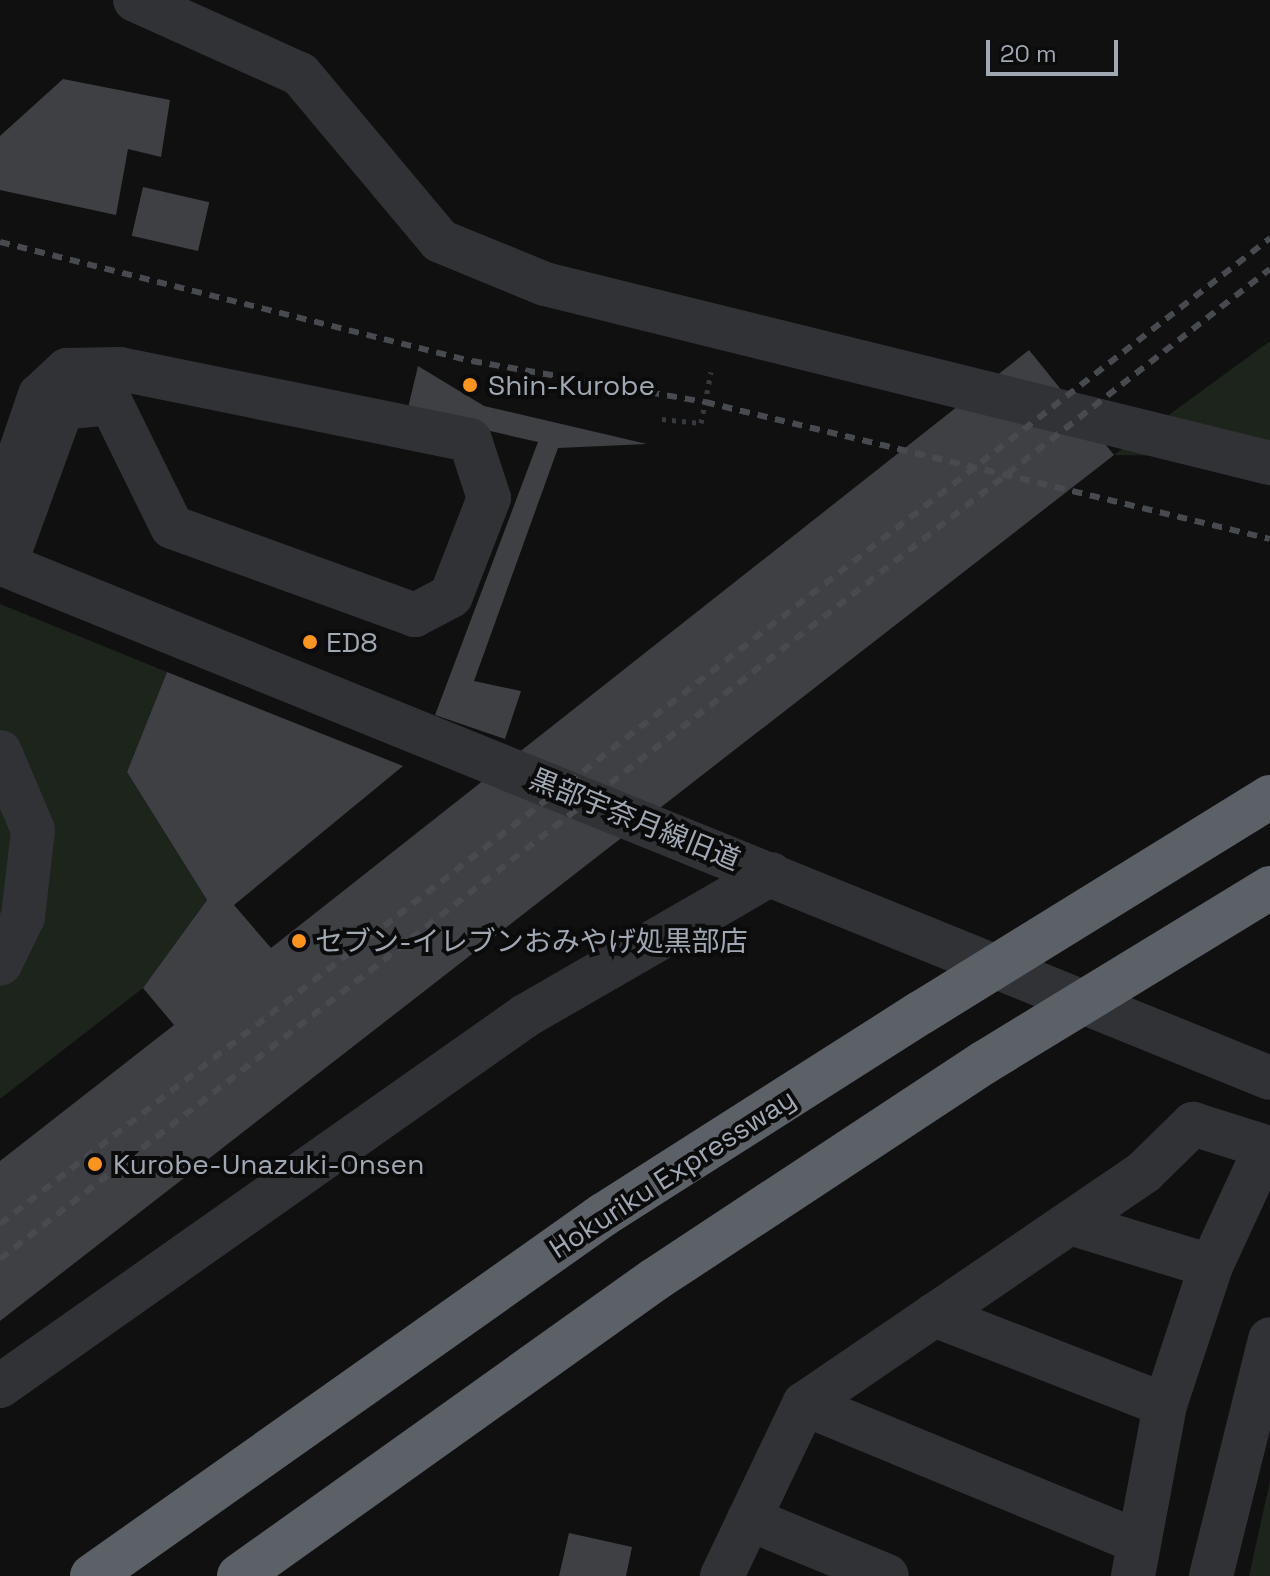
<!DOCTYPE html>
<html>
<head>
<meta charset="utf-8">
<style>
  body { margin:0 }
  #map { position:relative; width:1270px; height:1576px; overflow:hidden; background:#101011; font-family:"Space Grotesk","Noto Sans JP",sans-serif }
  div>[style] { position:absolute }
  .green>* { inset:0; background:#1c241c }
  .building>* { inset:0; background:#3e4044; transform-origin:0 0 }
  .path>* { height:5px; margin-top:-2.5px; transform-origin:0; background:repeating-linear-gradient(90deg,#36393d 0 4px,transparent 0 10px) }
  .minor>* { height:44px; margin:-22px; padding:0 22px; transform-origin:22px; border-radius:22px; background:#303236 }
  .highway>* { height:44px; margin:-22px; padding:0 22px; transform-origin:22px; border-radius:22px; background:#5c6167 }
  .rail>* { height:6px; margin-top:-3px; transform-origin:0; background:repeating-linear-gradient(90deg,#474a4f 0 10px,transparent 0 18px) }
  .highway-bridge>* { height:44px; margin:-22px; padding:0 22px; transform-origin:22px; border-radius:22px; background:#5c6167 }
  .dots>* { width:22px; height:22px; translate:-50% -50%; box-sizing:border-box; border:4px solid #0b0b0c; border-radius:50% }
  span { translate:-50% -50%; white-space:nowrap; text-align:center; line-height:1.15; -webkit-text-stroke:8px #0b0b0c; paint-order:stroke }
  .poi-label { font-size:28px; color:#a0a8b3 }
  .left { translate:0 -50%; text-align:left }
  .street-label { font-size:28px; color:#a0a8b3 }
  .scale { position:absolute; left:986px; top:40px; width:132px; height:36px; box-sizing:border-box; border:4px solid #a0a8b3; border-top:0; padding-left:10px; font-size:24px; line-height:28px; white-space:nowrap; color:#a0a8b3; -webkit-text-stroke:6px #0b0b0c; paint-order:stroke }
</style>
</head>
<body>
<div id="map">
  <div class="green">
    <i style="clip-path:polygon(1270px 341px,1270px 457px,1114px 455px)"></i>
    <i style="clip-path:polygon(0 604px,167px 672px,127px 772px,207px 900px,143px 988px,0 1099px)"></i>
    <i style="clip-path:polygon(1270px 1481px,1270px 1576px,1249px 1576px)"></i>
  </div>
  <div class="building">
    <i style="clip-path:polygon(63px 79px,170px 100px,161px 157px,128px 149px,116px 215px,0 190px,0 136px)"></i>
    <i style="left:143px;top:187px;width:68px;height:50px;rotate:13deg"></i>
    <i style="clip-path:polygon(1029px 350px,1114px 455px,0 1321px,0 1161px,174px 1025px,143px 988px,207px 900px,127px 772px,167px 672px,403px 766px,234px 905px,271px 948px)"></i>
    <i style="clip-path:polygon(418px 366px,484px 406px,647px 444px,558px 448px,474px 681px,521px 691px,505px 739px,435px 715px,538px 442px,407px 412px)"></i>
    <i style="clip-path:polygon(569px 1533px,632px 1547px,626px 1576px,559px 1576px)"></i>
  </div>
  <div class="path">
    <i style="left:662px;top:419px;width:39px;rotate:6deg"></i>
    <i style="left:701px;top:423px;width:52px;rotate:-78.9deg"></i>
  </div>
  <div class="minor">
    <i style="left:135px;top:0;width:181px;rotate:24.2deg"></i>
    <i style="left:300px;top:74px;width:218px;rotate:50deg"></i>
    <i style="left:440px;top:241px;width:113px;rotate:22.3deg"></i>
    <i style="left:545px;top:284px;width:747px;rotate:13.87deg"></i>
    <i style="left:0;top:511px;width:123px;rotate:-71deg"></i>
    <i style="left:40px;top:395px;width:37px;rotate:-43deg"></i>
    <i style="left:67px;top:370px;width:53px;rotate:-1.1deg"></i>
    <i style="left:120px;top:369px;width:357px;rotate:11.5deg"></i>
    <i style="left:470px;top:440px;width:61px;rotate:71.9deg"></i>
    <i style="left:489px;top:498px;width:105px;rotate:111.2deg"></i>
    <i style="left:451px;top:596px;width:41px;rotate:152.2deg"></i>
    <i style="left:415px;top:615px;width:258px;rotate:-160.1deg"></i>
    <i style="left:172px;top:527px;width:138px;rotate:-116.2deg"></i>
    <i style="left:111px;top:403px;width:49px;rotate:174.2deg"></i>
    <i style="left:62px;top:408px;width:167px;rotate:110deg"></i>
    <i style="left:0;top:563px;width:1370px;rotate:22.07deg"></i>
    <i style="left:0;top:752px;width:85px;rotate:67.1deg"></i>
    <i style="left:33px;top:830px;width:88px;rotate:96.6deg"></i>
    <i style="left:23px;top:917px;width:52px;rotate:116.1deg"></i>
    <i style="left:1070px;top:1223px;width:147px;rotate:17deg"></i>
    <i style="left:934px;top:1315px;width:248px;rotate:21.3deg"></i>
    <i style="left:0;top:1386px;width:642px;rotate:-35.17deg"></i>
    <i style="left:525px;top:1016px;width:284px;rotate:-30deg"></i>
    <i style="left:804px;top:1404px;width:360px;rotate:22.4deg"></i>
    <i style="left:749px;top:1519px;width:149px;rotate:22.4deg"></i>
    <i style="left:722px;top:1576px;width:191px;rotate:-64.5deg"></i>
    <i style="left:804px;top:1404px;width:412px;rotate:-34.3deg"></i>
    <i style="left:1144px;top:1172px;width:69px;rotate:-44.4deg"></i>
    <i style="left:1193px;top:1124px;width:77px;rotate:17.5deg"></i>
    <i style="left:1266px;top:1147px;width:131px;rotate:114.8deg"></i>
    <i style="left:1211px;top:1266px;width:146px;rotate:108.3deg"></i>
    <i style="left:1165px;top:1405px;width:174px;rotate:100.6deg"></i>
    <i style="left:1211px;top:1576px;width:244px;rotate:-76deg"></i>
  </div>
  <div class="highway">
    <i style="left:92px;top:1576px;width:626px;rotate:-35.24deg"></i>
    <i style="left:603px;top:1215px;width:378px;rotate:-32.5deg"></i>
    <i style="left:239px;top:1576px;width:510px;rotate:-35.5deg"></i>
    <i style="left:654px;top:1280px;width:396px;rotate:-33.4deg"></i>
  </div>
  <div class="rail">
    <i style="left:0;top:242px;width:487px;rotate:14.2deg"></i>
    <i style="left:472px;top:361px;width:237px;rotate:10deg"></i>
    <i style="left:705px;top:402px;width:581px;rotate:13.63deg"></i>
    <i style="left:0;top:1224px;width:1608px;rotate:-37.82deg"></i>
    <i style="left:0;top:1259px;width:1610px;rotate:-37.94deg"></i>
  </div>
  <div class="highway-bridge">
    <i style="left:922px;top:1012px;width:409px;rotate:-31.7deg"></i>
    <i style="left:985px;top:1062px;width:334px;rotate:-31.4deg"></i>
  </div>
  <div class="dots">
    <i style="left:470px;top:385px;background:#f99420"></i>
    <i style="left:310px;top:642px;background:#f99420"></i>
    <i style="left:299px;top:941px;background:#f99420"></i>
    <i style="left:95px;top:1164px;background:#f99420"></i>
  </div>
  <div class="poi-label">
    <span class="left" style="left:488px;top:385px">Shin-Kurobe</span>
    <span class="left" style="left:326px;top:642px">ED8</span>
    <span class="left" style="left:315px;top:941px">セブン-イレブンおみやげ処黒部店</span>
    <span class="left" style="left:113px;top:1164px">Kurobe-Unazuki-Onsen</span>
  </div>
  <div class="street-label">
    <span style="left:635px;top:819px;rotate:22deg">黒部宇奈月線旧道</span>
    <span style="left:672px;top:1173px;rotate:-33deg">Hokuriku Expressway</span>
  </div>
  <div class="scale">20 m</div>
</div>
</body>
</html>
